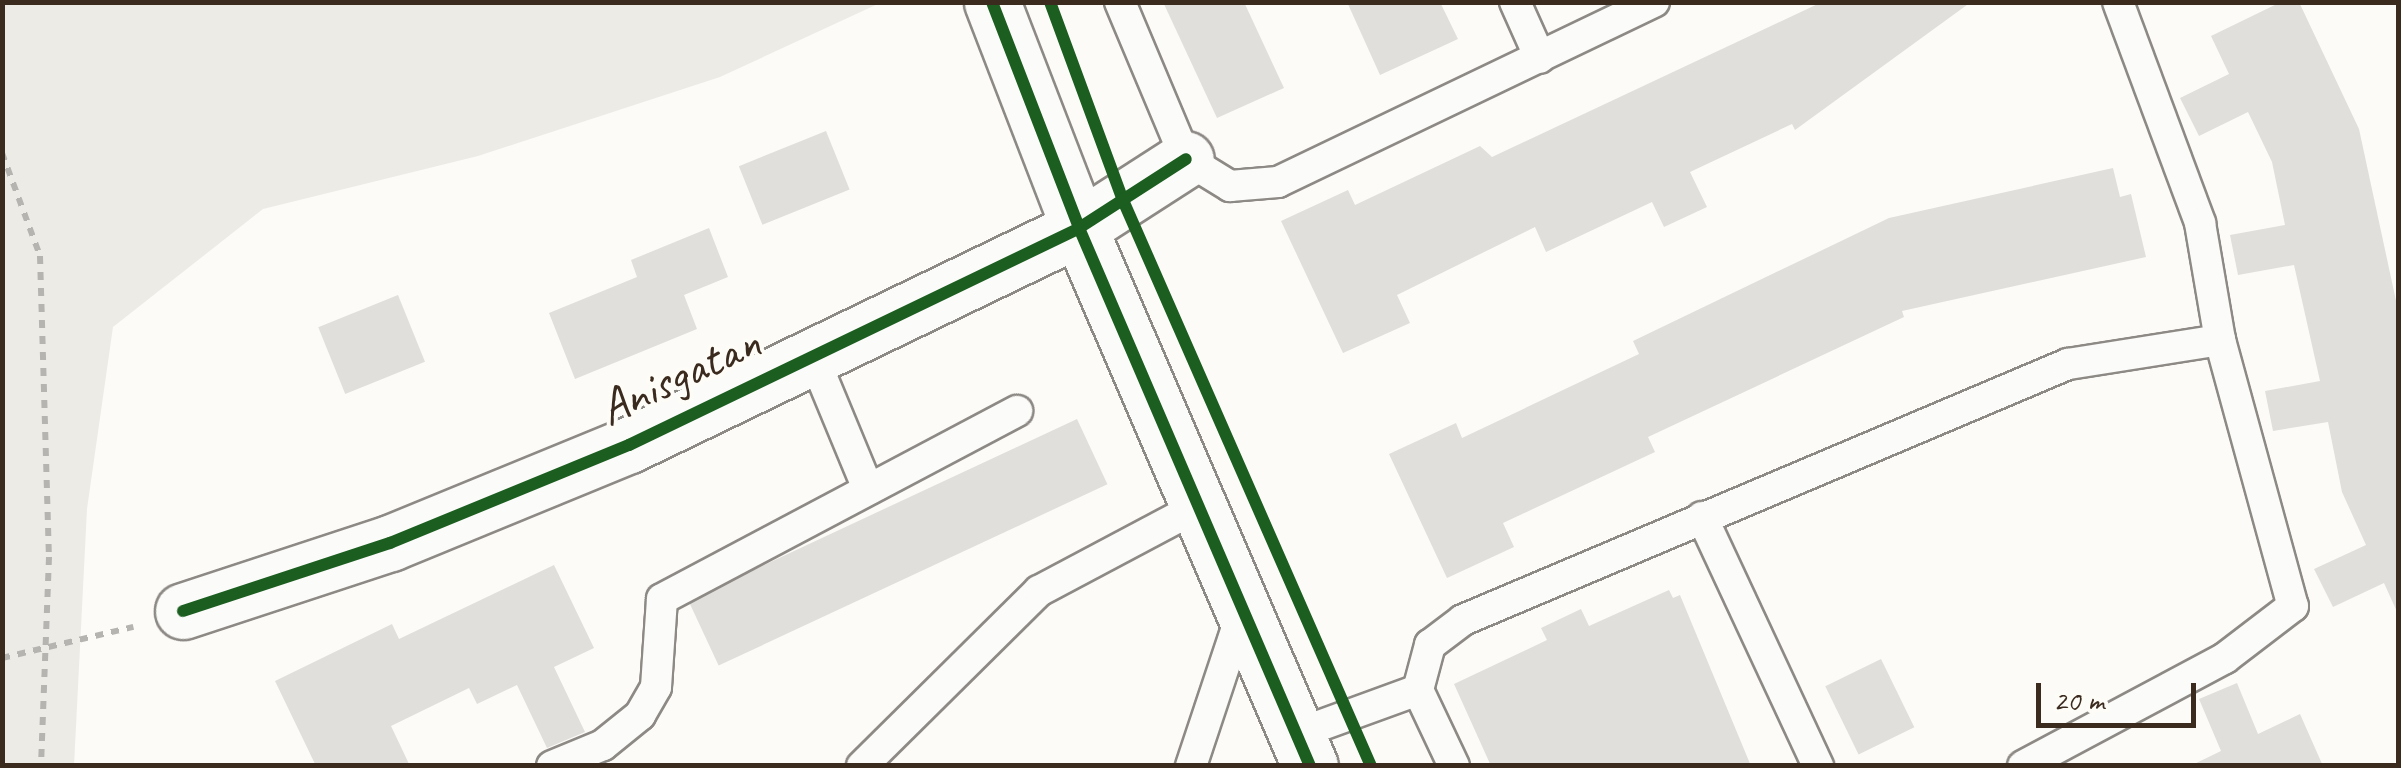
<!DOCTYPE html>
<html>
<head>
<meta charset="utf-8">
<style>
  body { margin:0 }
  #map { position:relative; width:2401px; height:768px; overflow:hidden; background:#fcfbf8; font-family:Caveat,sans-serif }
  div>[style] { position:absolute }
  .green>* { inset:0; background:#edebe6 }
  .building>* { inset:0; background:#e0dfdc; transform-origin:0 0 }
  .path>* { height:6px; margin-top:-3px; transform-origin:0; background:repeating-linear-gradient(90deg,#b6b4b1 0 8px,transparent 0 16px) }
  .roads { filter:drop-shadow(2px 0 #8d8985) drop-shadow(-2px 0 #8d8985) drop-shadow(0 2px #8d8985) drop-shadow(0 -2px #8d8985) }
  .lane>* { height:30px; margin:-15px; padding:0 15px; transform-origin:15px; border-radius:15px; background:#fbfbf9 }
  .street>* { height:55px; margin:-27.5px; padding:0 27.5px; transform-origin:27.5px; border-radius:27.5px; background:#fbfbf9 }
  .cycleway>* { height:12px; margin:-6px; padding:0 6px; transform-origin:6px; border-radius:6px; background:#1b5e20 }
  span { translate:-50% -50%; white-space:nowrap; text-align:center; line-height:1.15; -webkit-text-stroke:8px #fdfcf7; paint-order:stroke }
  .street-label { font-size:50px; color:#3b2a1e }
  .frame { position:absolute; inset:0; border:5px solid #3b2a1e; pointer-events:none }
  .scale { position:absolute; left:2036px; top:683px; width:160px; height:45px; box-sizing:border-box; border:5px solid #3b2a1e; border-top:0; padding-left:12px; font-size:30px; line-height:35px; white-space:nowrap; color:#3b2a1e; -webkit-text-stroke:8px #fdfcf7; paint-order:stroke }
</style>
</head>
<body>
<div id="map">
  <div class="green">
    <i style="clip-path:polygon(2px 3px,3px 2px,880px 3px,720px 77px,478px 156px,263px 209px,113px 327px,87px 509px,74px 766px,3px 765px)"></i>
  </div>
  <div class="building">
    <i style="clip-path:polygon(1163px 2px,1244px 2px,1284px 88px,1217px 118px)"></i>
    <i style="clip-path:polygon(1347px 2px,1440px 2px,1458px 39px,1380px 75px)"></i>
    <i style="clip-path:polygon(1822px 2px,1971px 2px,1795px 130px,1792px 124px,1690px 172px,1707px 207px,1664px 227px,1652px 202px,1546px 252px,1535px 227px,1397px 295px,1410px 323px,1343px 353px,1281px 221px,1348px 190px,1355px 205px,1480px 146px,1492px 157px)"></i>
    <i style="clip-path:polygon(2281px 2px,2299px 2px,2359px 129px,2398px 310px,2398px 614px,2384px 583px,2333px 607px,2314px 569px,2366px 545px,2342px 492px,2328px 422px,2273px 431px,2265px 391px,2320px 381px,2294px 265px,2238px 275px,2230px 235px,2285px 225px,2272px 162px,2248px 112px,2199px 136px,2180px 98px,2229px 74px,2211px 36px)"></i>
    <i style="left:826px;top:131px;width:63px;height:94px;rotate:68deg"></i>
    <i style="clip-path:polygon(2113px 168px,2120px 197px,2131px 194px,2146px 257px,1902px 311px,1904px 317px,1648px 437px,1655px 452px,1503px 523px,1514px 547px,1447px 578px,1389px 454px,1456px 423px,1462px 438px,1639px 354px,1633px 341px,1889px 218px)"></i>
    <i style="clip-path:polygon(709px 228px,728px 277px,684px 295px,697px 329px,575px 379px,549px 313px,637px 277px,631px 260px)"></i>
    <i style="left:398px;top:295px;width:72px;height:86px;rotate:68deg"></i>
    <i style="left:1077px;top:419px;width:72px;height:429px;rotate:65deg"></i>
    <i style="clip-path:polygon(554px 565px,594px 648px,554px 667px,585px 732px,547px 748px,517px 685px,477px 704px,469px 688px,391px 726px,410px 766px,316px 766px,275px 681px,392px 624px,399px 639px)"></i>
    <i style="clip-path:polygon(1669px 590px,1673px 598px,1680px 595px,1751px 766px,1491px 766px,1454px 684px,1547px 640px,1541px 628px,1581px 609px,1589px 626px)"></i>
    <i style="left:1881px;top:659px;width:76px;height:62px;rotate:64deg"></i>
    <i style="clip-path:polygon(2237px 683px,2258px 734px,2300px 714px,2323px 766px,2190px 766px,2221px 751px,2199px 699px)"></i>
  </div>
  <div class="path">
    <i style="left:2px;top:153px;width:110px;rotate:69.7deg"></i>
    <i style="left:40px;top:256px;width:301px;rotate:88.3deg"></i>
    <i style="left:49px;top:557px;width:209px;rotate:92.2deg"></i>
    <i style="left:2px;top:658px;width:135px;rotate:-13.3deg"></i>
  </div>
  <div class="roads">
    <div class="lane">
      <i style="left:1120px;top:2px;width:170px;rotate:67.2deg"></i>
      <i style="left:1186px;top:159px;width:52px;rotate:31.5deg"></i>
      <i style="left:1230px;top:186px;width:48px;rotate:-4.8deg"></i>
      <i style="left:1278px;top:182px;width:417px;rotate:-25.6deg"></i>
      <i style="left:1515px;top:2px;width:61px;rotate:65.9deg"></i>
      <i style="left:2118px;top:2px;width:236px;rotate:69.6deg"></i>
      <i style="left:2200px;top:223px;width:119px;rotate:80.3deg"></i>
      <i style="left:813px;top:356px;width:144px;rotate:67.5deg"></i>
      <i style="left:1702px;top:517px;width:275px;rotate:65deg"></i>
      <i style="left:1297px;top:734px;width:129px;rotate:-20deg"></i>
      <i style="left:552px;top:766px;width:55px;rotate:-22.4deg"></i>
      <i style="left:603px;top:745px;width:48px;rotate:-39deg"></i>
      <i style="left:640px;top:715px;width:32px;rotate:-60deg"></i>
      <i style="left:656px;top:687px;width:88px;rotate:-86.1deg"></i>
      <i style="left:662px;top:599px;width:402px;rotate:-27.9deg"></i>
      <i style="left:862px;top:766px;width:249px;rotate:-44.7deg"></i>
      <i style="left:1039px;top:591px;width:179px;rotate:-28deg"></i>
      <i style="left:1191px;top:766px;width:158px;rotate:-71.6deg"></i>
      <i style="left:1454px;top:766px;width:84px;rotate:-115.3deg"></i>
      <i style="left:1418px;top:690px;width:47px;rotate:-75.1deg"></i>
      <i style="left:1430px;top:645px;width:41px;rotate:-37.1deg"></i>
      <i style="left:1463px;top:620px;width:657px;rotate:-22.94deg"></i>
      <i style="left:2068px;top:364px;width:154px;rotate:-9deg"></i>
      <i style="left:2220px;top:340px;width:276px;rotate:74.7deg"></i>
      <i style="left:2293px;top:606px;width:86px;rotate:142.6deg"></i>
      <i style="left:2225px;top:658px;width:229px;rotate:151.9deg"></i>
    </div>
    <div class="street">
      <i style="left:992px;top:2px;width:242px;rotate:68.9deg"></i>
      <i style="left:1079px;top:228px;width:585px;rotate:66.76deg"></i>
      <i style="left:183px;top:611px;width:218px;rotate:-18.2deg"></i>
      <i style="left:390px;top:543px;width:258px;rotate:-22.3deg"></i>
      <i style="left:629px;top:445px;width:500px;rotate:-25.7deg"></i>
      <i style="left:1079px;top:228px;width:127px;rotate:-32.8deg"></i>
    </div>
  </div>
  <div class="cycleway">
    <i style="left:992px;top:2px;width:242px;rotate:68.9deg"></i>
    <i style="left:1079px;top:228px;width:585px;rotate:66.76deg"></i>
    <i style="left:1050px;top:2px;width:209px;rotate:69.8deg"></i>
    <i style="left:1122px;top:198px;width:620px;rotate:66.33deg"></i>
    <i style="left:183px;top:611px;width:218px;rotate:-18.2deg"></i>
    <i style="left:390px;top:543px;width:258px;rotate:-22.3deg"></i>
    <i style="left:629px;top:445px;width:500px;rotate:-25.7deg"></i>
    <i style="left:1079px;top:228px;width:127px;rotate:-32.8deg"></i>
  </div>
  <div class="street-label">
    <span style="left:679px;top:375px;rotate:-25deg">Anisgatan</span>
  </div>
  <div class="frame"></div>
  <div class="scale">20 m</div>
</div>
</body>
</html>
